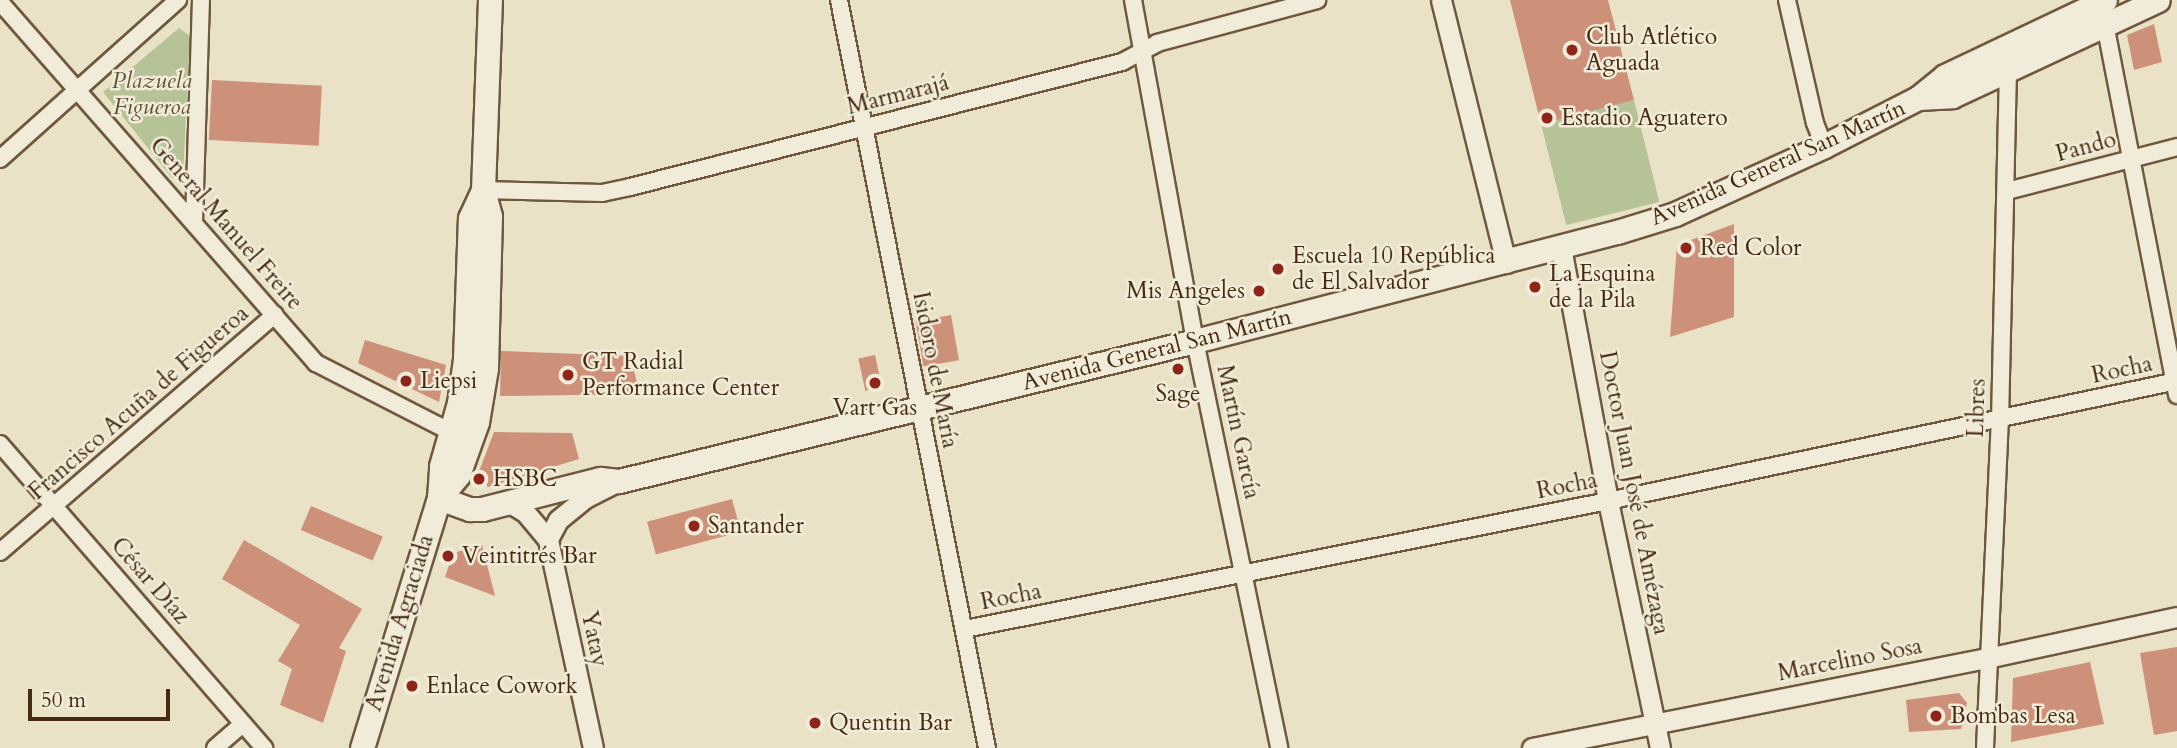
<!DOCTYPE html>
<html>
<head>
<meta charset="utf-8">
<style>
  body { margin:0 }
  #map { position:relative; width:2177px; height:748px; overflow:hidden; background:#eae2c6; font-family:Cardo,serif }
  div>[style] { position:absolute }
  .green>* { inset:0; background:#b6c396; transform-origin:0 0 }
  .building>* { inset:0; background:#cd9179; transform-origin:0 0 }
  .roads { filter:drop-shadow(2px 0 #6f583e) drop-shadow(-2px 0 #6f583e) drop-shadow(0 2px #6f583e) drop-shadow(0 -2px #6f583e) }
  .minor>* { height:16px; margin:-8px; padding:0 8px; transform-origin:8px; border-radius:8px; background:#f1ecda }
  .tertiary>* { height:19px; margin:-9.5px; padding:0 9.5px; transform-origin:9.5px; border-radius:9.5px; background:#f1ecda }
  .secondary>* { height:23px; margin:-11.5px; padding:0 11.5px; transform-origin:11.5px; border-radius:11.5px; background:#f1ecda }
  .dots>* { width:19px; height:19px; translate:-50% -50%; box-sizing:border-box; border:4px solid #f1ecda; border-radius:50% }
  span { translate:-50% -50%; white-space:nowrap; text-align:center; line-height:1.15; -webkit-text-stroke:5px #f1ecda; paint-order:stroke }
  .poi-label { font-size:23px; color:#462a11 }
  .left { translate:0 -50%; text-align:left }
  .right { translate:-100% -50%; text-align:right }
  .park-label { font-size:23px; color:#625032; font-style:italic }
  .street-label { font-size:23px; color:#462a11 }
  .scale { position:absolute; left:28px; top:689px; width:142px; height:32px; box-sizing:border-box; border:4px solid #462a11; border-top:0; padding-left:9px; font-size:21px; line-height:24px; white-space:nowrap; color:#462a11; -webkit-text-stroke:5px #f1ecda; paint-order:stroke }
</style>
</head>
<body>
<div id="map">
  <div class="green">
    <i style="clip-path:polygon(179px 28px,190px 36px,183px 177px,172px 178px,103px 92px)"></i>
    <i style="left:1634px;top:100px;width:105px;height:96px;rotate:76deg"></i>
  </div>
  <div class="building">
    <i style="clip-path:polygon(1510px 0,1608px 0,1634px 100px,1541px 124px)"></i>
    <i style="clip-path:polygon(2154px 24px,2162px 62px,2134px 70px,2127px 35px)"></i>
    <i style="left:212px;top:80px;width:110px;height:60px;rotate:3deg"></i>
    <i style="clip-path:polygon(1734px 224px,1734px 317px,1670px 337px,1677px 245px)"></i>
    <i style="left:951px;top:315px;width:46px;height:36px;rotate:80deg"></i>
    <i style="clip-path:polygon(365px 340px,446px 365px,439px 402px,358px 363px)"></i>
    <i style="clip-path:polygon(501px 351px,630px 356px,640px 394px,500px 396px)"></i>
    <i style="left:875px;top:355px;width:33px;height:17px;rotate:78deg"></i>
    <i style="clip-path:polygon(494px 432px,572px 433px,579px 459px,488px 487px,478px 474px)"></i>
    <i style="left:732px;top:499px;width:34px;height:88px;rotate:75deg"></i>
    <i style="left:311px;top:506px;width:78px;height:26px;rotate:23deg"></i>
    <i style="clip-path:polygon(244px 540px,362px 609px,339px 648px,346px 651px,323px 723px,280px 705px,292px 669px,278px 661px,300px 625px,222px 579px)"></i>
    <i style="clip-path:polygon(482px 545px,495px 596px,445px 577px,453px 553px)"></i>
    <i style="clip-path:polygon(2177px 647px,2177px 731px,2154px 735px,2140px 653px)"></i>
    <i style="clip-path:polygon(2090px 662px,2104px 724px,2011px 742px,2013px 678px)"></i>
    <i style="clip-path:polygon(1959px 693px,1967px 703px,1961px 729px,1909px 732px,1906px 700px)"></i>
  </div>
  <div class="roads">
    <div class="minor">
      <i style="left:839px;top:0;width:763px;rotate:78.81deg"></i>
      <i style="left:1133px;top:0;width:347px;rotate:79.7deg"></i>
      <i style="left:1195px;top:341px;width:416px;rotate:78.3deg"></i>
      <i style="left:1787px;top:0;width:126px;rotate:77.2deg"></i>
      <i style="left:1815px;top:123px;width:25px;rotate:69deg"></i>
      <i style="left:0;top:2px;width:480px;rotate:48.8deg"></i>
      <i style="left:316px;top:363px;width:152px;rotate:27.1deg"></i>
      <i style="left:2105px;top:24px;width:378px;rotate:79deg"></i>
      <i style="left:0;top:159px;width:239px;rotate:-41.8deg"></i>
      <i style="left:483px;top:190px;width:119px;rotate:1.4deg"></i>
      <i style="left:602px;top:193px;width:29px;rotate:-12deg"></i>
      <i style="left:630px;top:187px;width:508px;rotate:-14.26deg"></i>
      <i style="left:1122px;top:62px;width:40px;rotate:-28deg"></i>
      <i style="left:1157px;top:43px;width:166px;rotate:-15deg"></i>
      <i style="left:2007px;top:191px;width:176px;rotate:-14.5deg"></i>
      <i style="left:194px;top:222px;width:222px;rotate:-88.2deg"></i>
      <i style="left:0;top:444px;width:403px;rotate:49deg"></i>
      <i style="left:0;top:552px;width:363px;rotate:-40.8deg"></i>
      <i style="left:965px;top:629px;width:656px;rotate:-11.26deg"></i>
      <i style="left:1608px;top:501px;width:582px;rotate:-11.91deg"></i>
      <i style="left:215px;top:748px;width:37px;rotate:-41deg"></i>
      <i style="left:1985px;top:748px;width:327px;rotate:-87.4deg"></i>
      <i style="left:2000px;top:421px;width:351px;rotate:-88.7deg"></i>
    </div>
    <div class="tertiary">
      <i style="left:1441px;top:0;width:271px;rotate:76.1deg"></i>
      <i style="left:1561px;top:247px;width:258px;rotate:79.5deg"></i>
      <i style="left:1608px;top:501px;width:252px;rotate:78.1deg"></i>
      <i style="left:510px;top:503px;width:17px;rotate:31deg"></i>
      <i style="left:525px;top:512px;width:35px;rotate:50deg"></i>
      <i style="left:593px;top:748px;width:214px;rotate:-102.2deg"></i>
      <i style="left:548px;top:539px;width:21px;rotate:-62deg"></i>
      <i style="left:558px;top:520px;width:35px;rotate:-39deg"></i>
      <i style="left:585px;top:498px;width:37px;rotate:-27deg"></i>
      <i style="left:1532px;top:748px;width:464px;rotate:-11.2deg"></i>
      <i style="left:1987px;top:658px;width:194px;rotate:-12.2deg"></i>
    </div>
    <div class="secondary">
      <i style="left:1918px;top:98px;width:34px;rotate:-3deg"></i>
      <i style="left:1952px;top:96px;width:227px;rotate:-25deg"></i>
      <i style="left:439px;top:498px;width:33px;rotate:20deg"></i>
      <i style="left:470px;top:509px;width:12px"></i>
      <i style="left:482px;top:509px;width:122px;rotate:-14.3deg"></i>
      <i style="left:600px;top:479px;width:19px;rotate:6deg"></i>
      <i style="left:619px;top:481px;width:593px;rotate:-13.66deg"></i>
      <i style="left:1195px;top:341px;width:436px;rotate:-14.5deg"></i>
      <i style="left:1617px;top:232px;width:61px;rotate:-17.2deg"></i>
      <i style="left:1675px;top:214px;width:164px;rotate:-24.5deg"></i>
      <i style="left:1824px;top:146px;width:106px;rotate:-27.1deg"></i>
      <i style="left:1918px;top:98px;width:35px;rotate:-39deg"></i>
      <i style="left:1945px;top:76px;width:177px;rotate:-25.4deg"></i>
      <i style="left:439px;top:498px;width:30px;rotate:-50deg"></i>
      <i style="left:458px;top:475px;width:56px;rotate:-70.3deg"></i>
      <i style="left:477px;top:422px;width:55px;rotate:-80.5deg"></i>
      <i style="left:486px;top:368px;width:152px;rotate:-88.5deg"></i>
      <i style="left:490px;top:216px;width:27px;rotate:-105deg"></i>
      <i style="left:483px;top:190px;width:190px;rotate:-87.9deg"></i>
      <i style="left:362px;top:748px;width:262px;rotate:-72.9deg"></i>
      <i style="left:439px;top:498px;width:32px;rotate:-86deg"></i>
      <i style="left:441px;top:466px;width:66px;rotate:-74.1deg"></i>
      <i style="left:459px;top:403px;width:44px;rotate:-82.2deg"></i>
      <i style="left:465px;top:359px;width:141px;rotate:-88deg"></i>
      <i style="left:470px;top:218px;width:31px;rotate:-65deg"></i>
    </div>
  </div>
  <div class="dots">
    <i style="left:1572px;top:50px;background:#8f2418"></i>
    <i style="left:1547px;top:118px;background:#8f2418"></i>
    <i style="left:1686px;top:248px;background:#8f2418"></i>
    <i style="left:1278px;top:269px;background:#8f2418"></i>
    <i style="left:1535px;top:287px;background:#8f2418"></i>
    <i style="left:1259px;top:291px;background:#8f2418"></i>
    <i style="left:1178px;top:369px;background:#8f2418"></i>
    <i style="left:568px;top:375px;background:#8f2418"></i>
    <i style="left:406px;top:381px;background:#8f2418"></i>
    <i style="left:875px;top:383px;background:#8f2418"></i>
    <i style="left:479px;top:479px;background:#8f2418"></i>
    <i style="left:694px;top:526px;background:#8f2418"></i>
    <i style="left:448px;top:556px;background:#8f2418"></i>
    <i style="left:412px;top:686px;background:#8f2418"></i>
    <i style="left:1936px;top:716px;background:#8f2418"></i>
    <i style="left:815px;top:723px;background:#8f2418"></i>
  </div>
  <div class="poi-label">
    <span class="left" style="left:1586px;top:50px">Club Atlético<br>Aguada</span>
    <span class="left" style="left:1561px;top:118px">Estadio Aguatero</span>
    <span class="left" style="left:1700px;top:248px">Red Color</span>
    <span class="left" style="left:1292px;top:269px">Escuela 10 República<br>de El Salvador</span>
    <span class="left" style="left:1549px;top:287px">La Esquina<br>de la Pila</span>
    <span class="right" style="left:1245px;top:291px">Mis Angeles</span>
    <span class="left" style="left:582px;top:375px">GT Radial<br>Performance Center</span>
    <span class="left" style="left:420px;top:381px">Liepsi</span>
    <span style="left:1178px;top:394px">Sage</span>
    <span style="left:875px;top:408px">Vart Gas</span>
    <span class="left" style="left:493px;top:479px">HSBC</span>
    <span class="left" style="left:708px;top:526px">Santander</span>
    <span class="left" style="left:462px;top:556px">Veintitrés Bar</span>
    <span class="left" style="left:426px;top:686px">Enlace Cowork</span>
    <span class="left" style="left:1950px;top:716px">Bombas Lesa</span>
    <span class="left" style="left:829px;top:723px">Quentin Bar</span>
  </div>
  <div class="park-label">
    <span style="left:152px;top:94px">Plazuela<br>Figueroa</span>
  </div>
  <div class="street-label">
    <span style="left:898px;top:95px;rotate:-14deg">Marmarajá</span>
    <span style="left:2086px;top:147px;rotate:-15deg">Pando</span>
    <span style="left:1778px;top:163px;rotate:-24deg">Avenida General San Martín</span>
    <span style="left:226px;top:224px;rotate:49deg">General Manuel Freire</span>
    <span style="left:1157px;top:350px;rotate:-14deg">Avenida General San Martín</span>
    <span style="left:935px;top:370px;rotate:79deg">Isidoro de María</span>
    <span style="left:2122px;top:370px;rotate:-12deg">Rocha</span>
    <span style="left:139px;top:403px;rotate:-41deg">Francisco Acuña de Figueroa</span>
    <span style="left:1977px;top:408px;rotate:-88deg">Libres</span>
    <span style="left:1238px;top:432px;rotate:78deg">Martín García</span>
    <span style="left:1567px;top:486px;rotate:-11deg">Rocha</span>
    <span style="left:1634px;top:493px;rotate:79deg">Doctor Juan José de Amézaga</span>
    <span style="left:150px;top:581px;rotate:49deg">César Díaz</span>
    <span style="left:1011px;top:597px;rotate:-11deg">Rocha</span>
    <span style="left:400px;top:623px;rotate:-73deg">Avenida Agraciada</span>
    <span style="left:594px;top:639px;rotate:78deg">Yatay</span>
    <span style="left:1850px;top:660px;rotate:-11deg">Marcelino Sosa</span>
  </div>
  <div class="scale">50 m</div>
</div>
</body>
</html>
